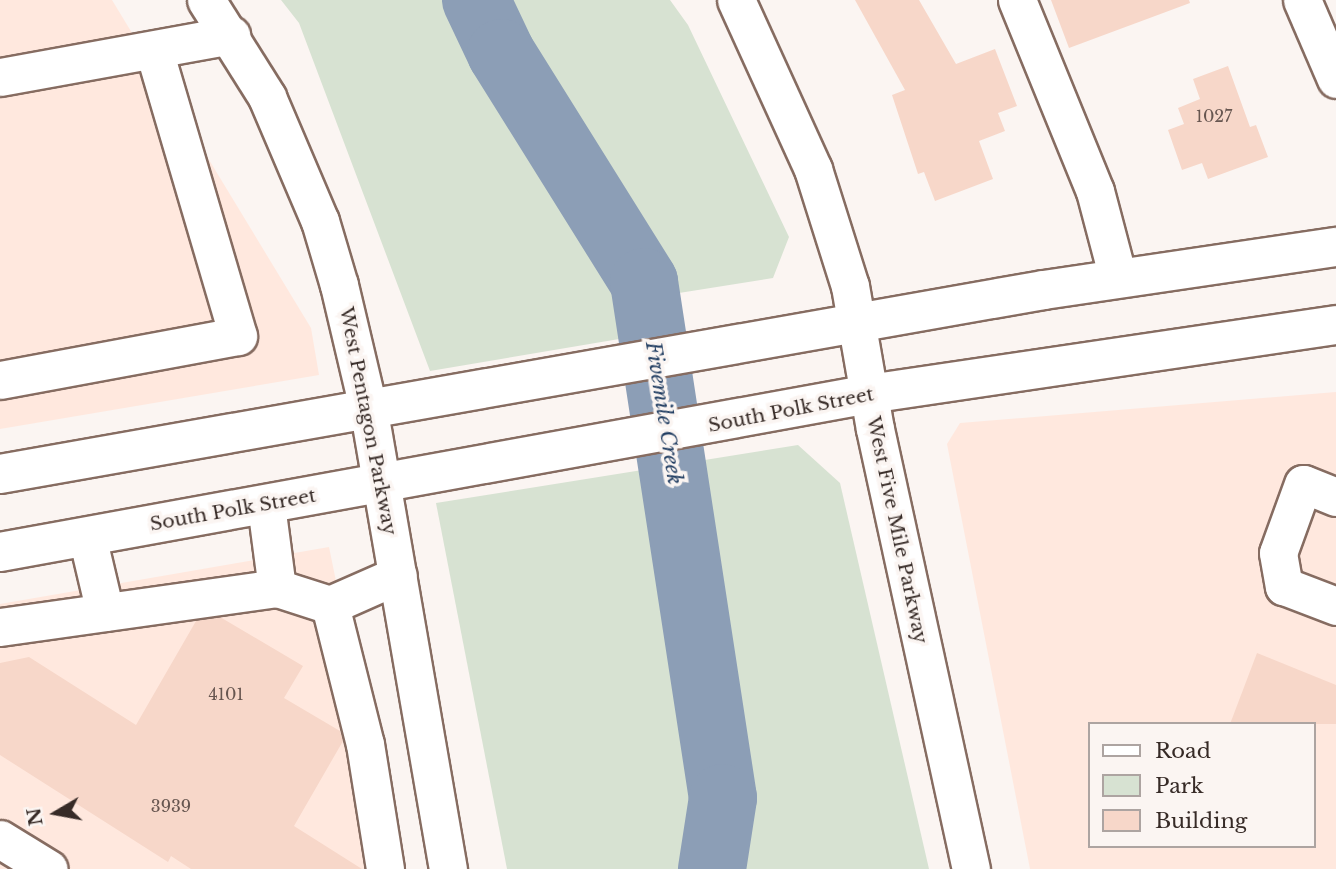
<!DOCTYPE html>
<html>
<head>
<meta charset="utf-8">
<style>
  body { margin:0 }
  #map { position:relative; width:1336px; height:869px; overflow:hidden; background:#fbf5f2; font-family:"Libre Baskerville",serif }
  div>[style] { position:absolute }
  .built>* { inset:0; background:#ffe8de }
  .green>* { inset:0; background:#d7e2d2 }
  .river>* { height:68px; margin:-34px; padding:0 34px; transform-origin:34px; border-radius:34px; background:#8c9eb6 }
  .building>* { inset:0; background:#f7d7c9 }
  .roads { filter:drop-shadow(2px 0 #866c61) drop-shadow(-2px 0 #866c61) drop-shadow(0 2px #866c61) drop-shadow(0 -2px #866c61) }
  .minor>* { height:37px; margin:-18.5px; padding:0 18.5px; transform-origin:18.5px; border-radius:18.5px; background:#fff }
  .major>* { height:38px; margin:-19px; padding:0 19px; transform-origin:19px; border-radius:19px; background:#fff }
  span { translate:-50% -50%; white-space:nowrap; text-align:center; line-height:1.15; -webkit-text-stroke:7px #fbf5f2; paint-order:stroke }
  .number-label { font-size:16px; color:#675650 }
  .number-label span { -webkit-text-stroke-width:0 }
  .street-label { font-size:19px; color:#372b27 }
  .water-label { font-size:21px; color:#223e62; font-style:italic }
  .legend { position:absolute; left:1088px; top:722px; width:228px; height:126px; box-sizing:border-box; background:#fbf5f2; border:2px solid #ada4a1; margin:0; padding:9px 12px; list-style:none; font-size:21px; color:#372b27 }
  .legend li { display:flex; align-items:center; gap:14px; height:35px }
  .legend b { width:35px; border:2px solid #ada4a1 }
  .north { position:absolute; left:21px; top:778px; width:70px; height:70px; -webkit-text-stroke:5px #fbf5f2; paint-order:stroke; rotate:260deg; font-size:19px; font-weight:700; line-height:28px; text-align:center; color:#372b27 }
  .north::after { content:''; display:block; margin:auto; width:24px; height:32px; background:#372b27; clip-path:polygon(50% 0,100% 100%,50% 72%,0 100%) }
</style>
</head>
<body>
<div id="map">
  <div class="built">
    <i style="clip-path:polygon(0 0,112px 0,311px 328px,319px 375px,0 429px)"></i>
    <i style="clip-path:polygon(evenodd,1336px 392px,1336px 869px,1030px 869px,947px 444px,960px 423px,1336px 392px,1089px 724px,1313px 724px,1313px 846px,1089px 846px,1089px 724px)"></i>
    <i style="clip-path:polygon(329px 547px,395px 869px,0 869px,0 604px)"></i>
  </div>
  <div class="green">
    <i style="clip-path:polygon(281px 0,670px 0,688px 25px,789px 237px,773px 278px,616px 303px,637px 336px,430px 371px,299px 23px)"></i>
    <i style="clip-path:polygon(798px 445px,840px 483px,929px 869px,507px 869px,436px 503px)"></i>
  </div>
  <div class="river">
    <i style="left:476px;top:0;width:59px;rotate:64.7deg"></i>
    <i style="left:501px;top:53px;width:270px;rotate:58deg"></i>
    <i style="left:644px;top:282px;width:522px;rotate:81.3deg"></i>
    <i style="left:723px;top:798px;width:72px;rotate:98.8deg"></i>
  </div>
  <div class="building">
    <i style="clip-path:polygon(855px 0,919px 0,956px 64px,995px 49px,1017px 106px,998px 113px,1005px 131px,979px 141px,993px 179px,935px 201px,924px 172px,918px 174px,892px 95px,905px 90px)"></i>
    <i style="clip-path:polygon(1051px 0,1189px 0,1190px 3px,1069px 48px)"></i>
    <i style="clip-path:polygon(1228px 66px,1250px 127px,1256px 125px,1268px 157px,1208px 179px,1202px 163px,1182px 170px,1168px 130px,1184px 124px,1178px 108px,1200px 99px,1193px 79px)"></i>
    <i style="clip-path:polygon(220px 617px,303px 666px,284px 698px,340px 731px,343px 741px,294px 826px,362px 869px,191px 869px,171px 856px,168px 862px,0 755px,0 663px,29px 657px,136px 725px,196px 621px)"></i>
    <i style="clip-path:polygon(1257px 653px,1336px 685px,1336px 724px,1230px 724px)"></i>
  </div>
  <div class="roads">
    <div class="minor">
      <i style="left:206px;top:0;width:115px;rotate:57.8deg"></i>
      <i style="left:267px;top:97px;width:135px;rotate:66.9deg"></i>
      <i style="left:320px;top:221px;width:67px;rotate:73.5deg"></i>
      <i style="left:339px;top:285px;width:130px;rotate:76.7deg"></i>
      <i style="left:369px;top:412px;width:464px;rotate:80.2deg"></i>
      <i style="left:736px;top:0;width:186px;rotate:65.5deg"></i>
      <i style="left:813px;top:169px;width:123px;rotate:72.5deg"></i>
      <i style="left:850px;top:286px;width:145px;rotate:80.1deg"></i>
      <i style="left:875px;top:429px;width:450px;rotate:77.7deg"></i>
      <i style="left:1017px;top:0;width:206px;rotate:67.8deg"></i>
      <i style="left:1095px;top:191px;width:90px;rotate:75.2deg"></i>
      <i style="left:1302px;top:0;width:86px;rotate:66.7deg"></i>
      <i style="left:0;top:77px;width:235px;rotate:-10.3deg"></i>
      <i style="left:0;top:380px;width:242px;rotate:-10.5deg"></i>
      <i style="left:238px;top:336px;width:297px;rotate:-106.4deg"></i>
      <i style="left:1336px;top:497px;width:35px;rotate:-158deg"></i>
      <i style="left:1303px;top:484px;width:73px;rotate:109.9deg"></i>
      <i style="left:1278px;top:553px;width:34px;rotate:80deg"></i>
      <i style="left:1284px;top:586px;width:56px;rotate:21deg"></i>
      <i style="left:266px;top:505px;width:84px;rotate:82.5deg"></i>
      <i style="left:87px;top:536px;width:78px;rotate:76.7deg"></i>
      <i style="left:330px;top:605px;width:74px;rotate:-23.8deg"></i>
      <i style="left:0;top:627px;width:280px;rotate:-8deg"></i>
      <i style="left:277px;top:588px;width:56px;rotate:17.8deg"></i>
      <i style="left:330px;top:605px;width:143px;rotate:75.9deg"></i>
      <i style="left:365px;top:744px;width:127px;rotate:80.9deg"></i>
      <i style="left:0;top:839px;width:57px;rotate:31.5deg"></i>
    </div>
    <div class="major">
      <i style="left:0;top:474px;width:1060px;rotate:-10deg"></i>
      <i style="left:1044px;top:290px;width:295px;rotate:-8.4deg"></i>
      <i style="left:0;top:552px;width:883px;rotate:-10.3deg"></i>
      <i style="left:869px;top:394px;width:472px;rotate:-8.4deg"></i>
    </div>
  </div>
  <div class="number-label">
    <span style="left:1214px;top:116px">1027</span>
    <span style="left:226px;top:694px">4101</span>
    <span style="left:171px;top:806px">3939</span>
  </div>
  <div class="street-label">
    <span style="left:791px;top:410px;rotate:-11deg">South Polk Street</span>
    <span style="left:368px;top:421px;rotate:79deg">West Pentagon Parkway</span>
    <span style="left:233px;top:510px;rotate:-10deg">South Polk Street</span>
    <span style="left:897px;top:530px;rotate:78deg">West Five Mile Parkway</span>
  </div>
  <div class="water-label">
    <span style="left:664px;top:413px;rotate:81deg">Fivemile Creek</span>
  </div>
  <ul class="legend">
  <li><b style="height:9px;background:#fff"></b>Road</li>
  <li><b style="height:19px;background:#d7e2d2"></b>Park</li>
  <li><b style="height:19px;background:#f7d7c9"></b>Building</li>
  </ul>
  <div class="north">N</div>
</div>
</body>
</html>
